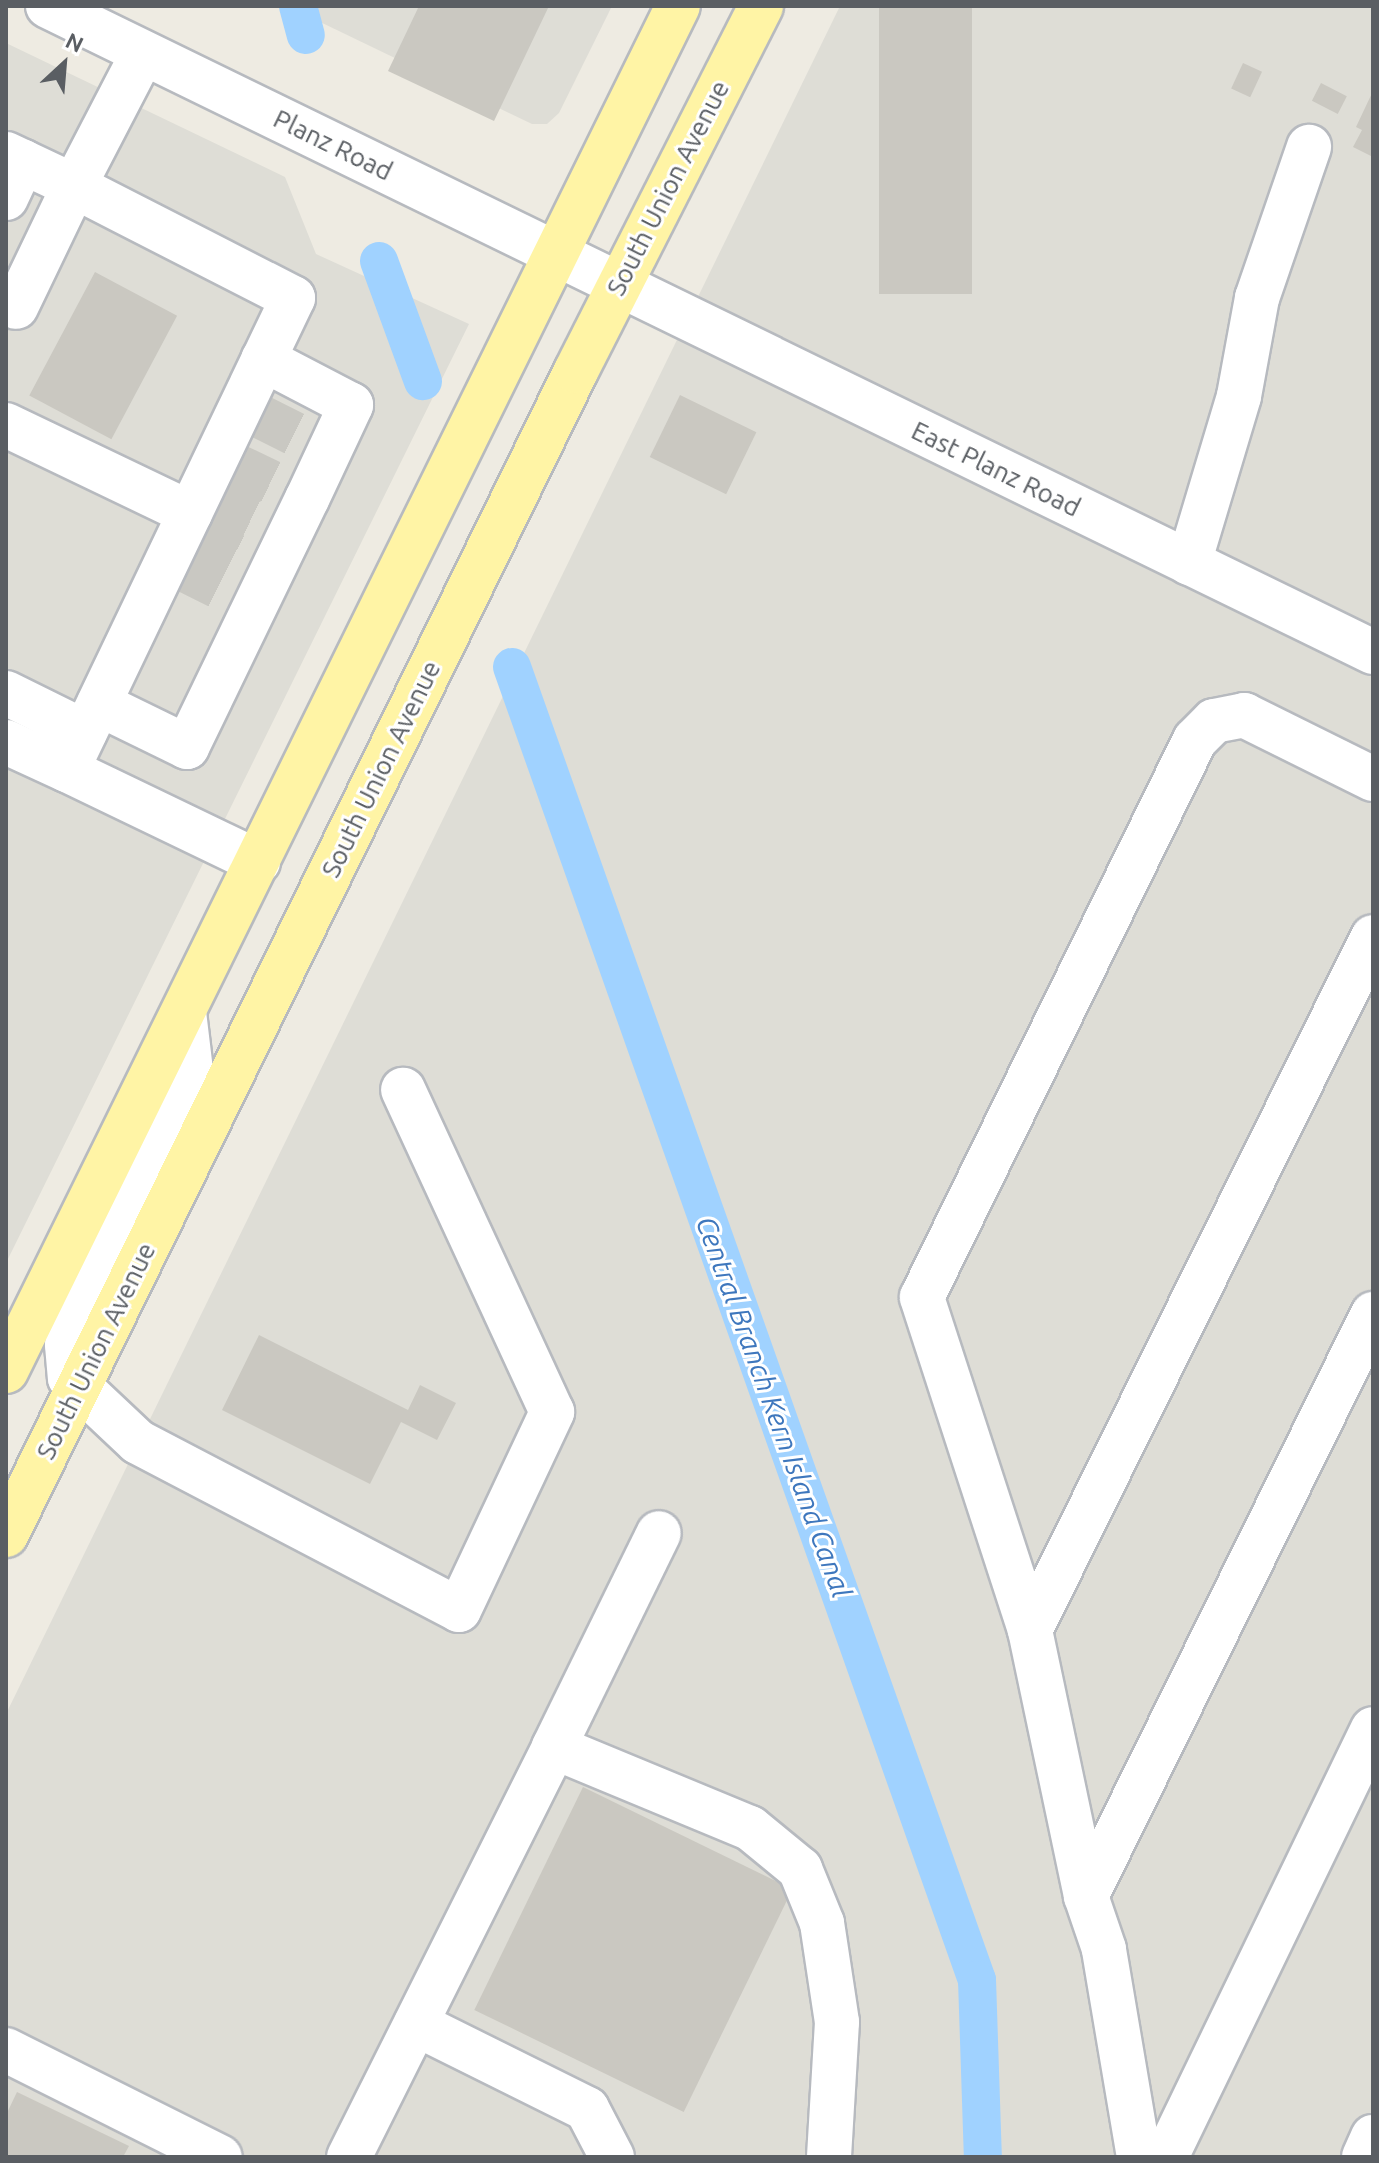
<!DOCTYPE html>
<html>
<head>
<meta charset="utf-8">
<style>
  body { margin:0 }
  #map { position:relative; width:1379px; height:2163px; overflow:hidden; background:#eeebe2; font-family:Ubuntu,sans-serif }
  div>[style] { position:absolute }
  .industrial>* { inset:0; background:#deddd6 }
  .canal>* { height:38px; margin:-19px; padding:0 19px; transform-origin:19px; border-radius:19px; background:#a0d2ff }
  .building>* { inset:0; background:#cac8c1; transform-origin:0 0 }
  .minor-tunnel>* { height:44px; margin-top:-22px; transform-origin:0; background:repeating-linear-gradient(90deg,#c9c8c2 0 44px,transparent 0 66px) }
  .roads { filter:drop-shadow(2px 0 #b7babf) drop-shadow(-2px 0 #b7babf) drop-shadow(0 2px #b7babf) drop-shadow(0 -2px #b7babf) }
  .minor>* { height:44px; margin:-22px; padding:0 22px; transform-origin:22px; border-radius:22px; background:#fff }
  .major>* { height:44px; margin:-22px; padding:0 22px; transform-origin:22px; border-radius:22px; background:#fff4a5 }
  span { translate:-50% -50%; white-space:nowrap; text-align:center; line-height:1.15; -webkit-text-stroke:6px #fff; paint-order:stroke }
  .street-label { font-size:26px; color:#5a5e63 }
  .water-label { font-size:28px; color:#3e77bd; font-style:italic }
  .frame { position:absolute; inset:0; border:8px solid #5a5e63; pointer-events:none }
  .north { position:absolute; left:24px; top:24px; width:80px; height:80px; -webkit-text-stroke:6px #fff; paint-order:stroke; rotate:26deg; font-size:22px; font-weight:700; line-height:32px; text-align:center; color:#5a5e63 }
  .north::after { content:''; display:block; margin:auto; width:28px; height:36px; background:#5a5e63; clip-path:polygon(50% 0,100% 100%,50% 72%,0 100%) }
</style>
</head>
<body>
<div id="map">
  <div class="industrial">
    <i style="clip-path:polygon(287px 6px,612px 6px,559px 113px,547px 124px,532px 124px)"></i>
    <i style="clip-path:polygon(840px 6px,1373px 6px,1373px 2157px,6px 2157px,6px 1714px)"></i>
    <i style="clip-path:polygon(6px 43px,285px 177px,316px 254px,469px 324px,6px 1263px)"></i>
  </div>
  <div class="canal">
    <i style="left:298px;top:6px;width:30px;rotate:75deg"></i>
    <i style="left:379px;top:261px;width:128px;rotate:69.9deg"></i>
    <i style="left:512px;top:667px;width:1393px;rotate:70.5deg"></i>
    <i style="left:977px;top:1980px;width:177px;rotate:88.1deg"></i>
  </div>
  <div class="building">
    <i style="clip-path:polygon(419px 6px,549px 6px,494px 121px,388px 71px)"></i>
    <i style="left:879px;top:6px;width:93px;height:288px"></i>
    <i style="left:1243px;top:63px;width:21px;height:28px;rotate:25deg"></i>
    <i style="left:1321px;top:83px;width:29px;height:20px;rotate:27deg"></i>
    <i style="clip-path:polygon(1373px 91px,1373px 157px,1353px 147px,1362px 130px,1356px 127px)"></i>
    <i style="left:95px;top:272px;width:93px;height:140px;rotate:28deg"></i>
    <i style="left:680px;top:395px;width:85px;height:69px;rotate:26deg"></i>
    <i style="clip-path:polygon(259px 1335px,408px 1410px,420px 1385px,456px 1403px,437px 1440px,401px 1422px,370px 1484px,222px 1410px)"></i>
    <i style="left:583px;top:1787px;width:233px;height:248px;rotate:26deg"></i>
    <i style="clip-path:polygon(17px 2092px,129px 2146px,123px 2157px,6px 2157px,6px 2115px)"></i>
  </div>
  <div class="minor-tunnel">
    <i style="left:255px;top:414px;width:49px;rotate:26.6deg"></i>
    <i style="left:231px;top:463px;width:49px;rotate:25.5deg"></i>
    <i style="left:213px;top:497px;width:50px;rotate:26.1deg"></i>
    <i style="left:195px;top:535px;width:51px;rotate:27.1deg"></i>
    <i style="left:179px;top:567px;width:51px;rotate:26.6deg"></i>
  </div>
  <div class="roads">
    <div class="minor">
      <i style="left:48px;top:6px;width:1474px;rotate:25.99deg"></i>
      <i style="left:143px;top:53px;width:150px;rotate:117.4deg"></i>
      <i style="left:74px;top:186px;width:246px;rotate:27.1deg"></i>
      <i style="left:293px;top:298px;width:523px;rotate:115.59deg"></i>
      <i style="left:67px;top:770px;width:212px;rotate:25.7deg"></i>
      <i style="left:6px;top:154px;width:75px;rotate:25.2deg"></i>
      <i style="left:74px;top:186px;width:134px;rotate:115.6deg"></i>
      <i style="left:6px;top:198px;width:40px;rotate:-65deg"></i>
      <i style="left:6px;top:425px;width:204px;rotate:25.6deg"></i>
      <i style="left:1189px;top:563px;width:174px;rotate:-73.3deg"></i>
      <i style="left:1239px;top:396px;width:100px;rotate:-79.6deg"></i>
      <i style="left:1257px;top:298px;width:160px;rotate:-71deg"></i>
      <i style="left:6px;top:693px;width:88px;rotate:26.3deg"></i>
      <i style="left:99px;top:704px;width:98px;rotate:26deg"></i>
      <i style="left:187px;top:747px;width:276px;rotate:-64.2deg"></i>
      <i style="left:307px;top:499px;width:104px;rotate:-64.9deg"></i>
      <i style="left:351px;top:405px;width:99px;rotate:-152.4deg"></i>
      <i style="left:6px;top:742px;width:67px;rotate:24.7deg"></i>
      <i style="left:184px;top:1012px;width:59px;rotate:83.2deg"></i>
      <i style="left:191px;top:1071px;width:19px;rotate:106deg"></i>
      <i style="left:186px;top:1089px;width:259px;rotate:115.4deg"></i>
      <i style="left:75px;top:1323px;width:23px;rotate:110deg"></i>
      <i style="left:67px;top:1345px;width:33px;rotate:85deg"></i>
      <i style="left:70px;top:1378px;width:93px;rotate:43.3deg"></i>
      <i style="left:138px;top:1442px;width:362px;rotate:27.6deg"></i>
      <i style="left:459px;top:1610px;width:219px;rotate:-64.8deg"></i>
      <i style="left:552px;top:1412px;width:355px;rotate:-114.8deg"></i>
      <i style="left:1030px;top:1630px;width:350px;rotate:-108deg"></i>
      <i style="left:922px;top:1297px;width:620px;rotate:-63.89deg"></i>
      <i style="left:1195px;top:740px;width:27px;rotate:-45deg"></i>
      <i style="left:1214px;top:721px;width:31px;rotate:-11deg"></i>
      <i style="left:1244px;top:715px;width:144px;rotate:26.4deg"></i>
      <i style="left:554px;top:1747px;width:238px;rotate:-63.9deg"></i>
      <i style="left:1086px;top:1896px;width:649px;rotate:-63.75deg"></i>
      <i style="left:416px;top:2024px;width:191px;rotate:26.4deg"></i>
      <i style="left:587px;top:2109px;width:54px;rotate:62.5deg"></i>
      <i style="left:6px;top:2050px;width:239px;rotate:26.6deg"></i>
      <i style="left:349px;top:2157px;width:458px;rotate:-63.4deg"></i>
      <i style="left:554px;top:1747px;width:212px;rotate:22.5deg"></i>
      <i style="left:750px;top:1828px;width:65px;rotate:39.4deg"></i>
      <i style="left:800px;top:1869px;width:58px;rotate:67.8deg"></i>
      <i style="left:822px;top:1923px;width:100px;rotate:81.4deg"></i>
      <i style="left:837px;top:2022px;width:135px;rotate:93.4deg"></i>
      <i style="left:1139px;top:2157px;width:211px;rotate:-99.6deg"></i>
      <i style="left:1104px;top:1949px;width:56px;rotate:-108.8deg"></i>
      <i style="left:1086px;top:1896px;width:272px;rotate:-101.9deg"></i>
      <i style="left:1030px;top:1630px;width:773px;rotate:-63.67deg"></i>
      <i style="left:1166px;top:2157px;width:475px;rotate:-64.2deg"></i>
      <i style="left:1364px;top:2157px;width:22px;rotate:-66deg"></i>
    </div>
    <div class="major">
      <i style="left:6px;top:1371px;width:1521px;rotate:-63.79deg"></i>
      <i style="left:6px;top:1535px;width:1296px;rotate:-63.91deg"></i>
      <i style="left:576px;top:371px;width:409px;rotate:-63.1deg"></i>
    </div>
  </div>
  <div class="street-label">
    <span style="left:333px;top:145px;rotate:26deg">Planz Road</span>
    <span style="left:668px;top:188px;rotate:-63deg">South Union Avenue</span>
    <span style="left:996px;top:469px;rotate:26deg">East Planz Road</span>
    <span style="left:381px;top:769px;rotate:-64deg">South Union Avenue</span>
    <span style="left:96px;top:1351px;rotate:-64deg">South Union Avenue</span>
  </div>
  <div class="water-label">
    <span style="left:774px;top:1407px;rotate:70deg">Central Branch Kern Island Canal</span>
  </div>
  <div class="frame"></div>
  <div class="north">N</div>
</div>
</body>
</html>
